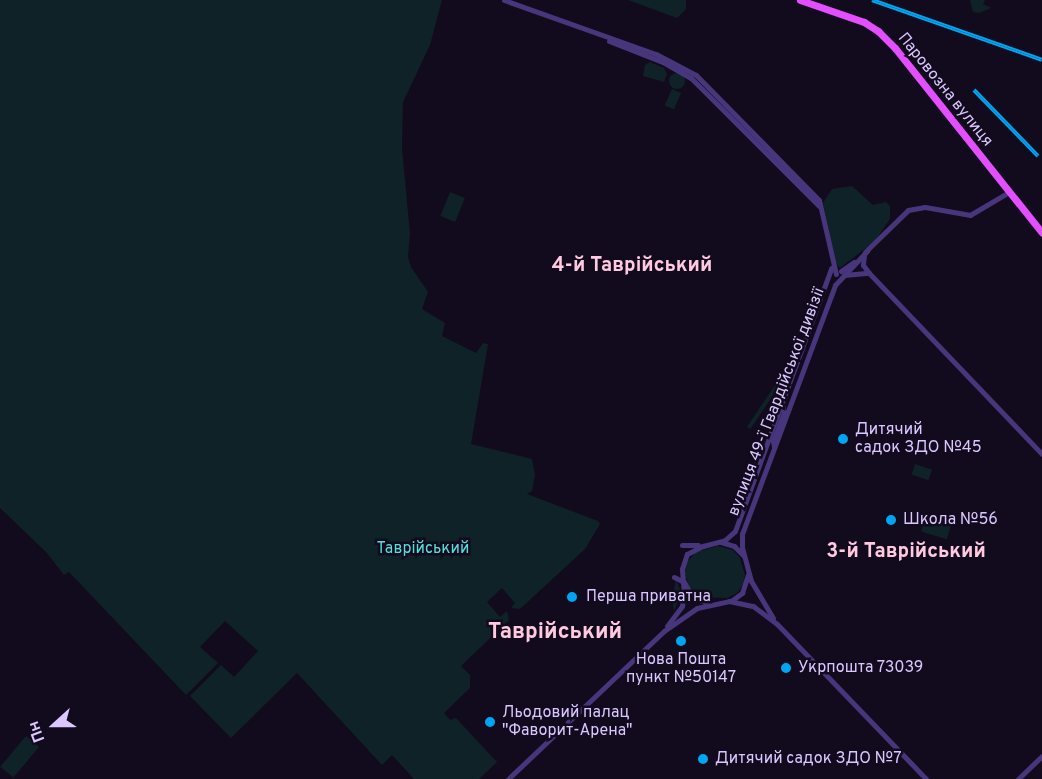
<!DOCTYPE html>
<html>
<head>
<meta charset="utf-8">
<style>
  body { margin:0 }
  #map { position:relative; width:1042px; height:779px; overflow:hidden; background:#120b1d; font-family:Overpass,sans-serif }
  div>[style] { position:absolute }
  .green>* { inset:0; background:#0e2227; transform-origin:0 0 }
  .round { border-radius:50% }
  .minor>* { height:5px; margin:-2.5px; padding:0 2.5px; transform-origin:2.5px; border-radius:2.5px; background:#48367c }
  .major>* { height:7px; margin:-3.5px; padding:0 3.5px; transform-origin:3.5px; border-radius:3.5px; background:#e34eff }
  .rail>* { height:4px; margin-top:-2px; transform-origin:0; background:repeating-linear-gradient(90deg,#120b1d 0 4.5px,#00a5f2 0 9px); box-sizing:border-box; border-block:2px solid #00a5f2 }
  .dots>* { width:16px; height:16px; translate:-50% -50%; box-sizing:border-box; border:3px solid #120b1d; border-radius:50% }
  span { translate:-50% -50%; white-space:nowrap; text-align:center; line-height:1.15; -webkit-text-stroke:5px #120b1d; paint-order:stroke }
  .street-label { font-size:16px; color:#dac7ff }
  .poi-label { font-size:16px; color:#dac7ff }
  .left { translate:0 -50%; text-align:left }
  .park-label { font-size:16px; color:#53dfda }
  .quarter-label { font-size:20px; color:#ffc9e0; font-weight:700 }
  .district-label { font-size:22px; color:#ffc9e0; font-weight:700 }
  .north { position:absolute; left:24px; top:695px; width:60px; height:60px; -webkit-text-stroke:4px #120b1d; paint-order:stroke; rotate:249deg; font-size:16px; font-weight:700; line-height:24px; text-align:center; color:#dac7ff }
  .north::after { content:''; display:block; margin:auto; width:21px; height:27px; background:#dac7ff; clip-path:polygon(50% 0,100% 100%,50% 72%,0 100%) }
</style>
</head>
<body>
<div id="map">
  <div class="green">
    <i style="clip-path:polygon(0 0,442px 0,430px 45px,403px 102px,402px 148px,410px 233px,408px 257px,411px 267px,428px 292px,422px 309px,445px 323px,442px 336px,476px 353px,483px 343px,488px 344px,471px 444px,532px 459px,535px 475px,532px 491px,527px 494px,598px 521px,600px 524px,585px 549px,520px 609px,511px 608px,515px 603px,502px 588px,487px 602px,500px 617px,507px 611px,509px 620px,461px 666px,470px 675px,470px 688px,444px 713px,450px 720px,456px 718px,497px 762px,479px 779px,414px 779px,392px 755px,382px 765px,297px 673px,231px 738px,190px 696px,221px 665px,234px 677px,258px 651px,225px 621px,200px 647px,218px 663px,186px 695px,69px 572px,64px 575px,46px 552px,0 508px)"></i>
    <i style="clip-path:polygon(628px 0,686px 0,686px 9px,677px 18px)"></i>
    <i style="clip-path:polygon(970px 0,985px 0,983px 4px,991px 8px,979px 13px,973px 12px)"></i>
    <i style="clip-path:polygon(650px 62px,664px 68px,667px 74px,664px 82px,643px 76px,645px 65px)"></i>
    <i class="round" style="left:669px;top:73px;width:16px;height:16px"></i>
    <i style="left:672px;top:89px;width:10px;height:18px;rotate:24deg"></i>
    <i style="clip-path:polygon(852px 186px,873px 205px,886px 202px,890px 206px,890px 219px,875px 241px,840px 268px,835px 262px,823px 203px,832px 189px)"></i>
    <i style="left:450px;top:192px;width:16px;height:26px;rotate:22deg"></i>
    <i style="left:790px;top:363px;width:4px;height:77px;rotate:34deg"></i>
    <i style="clip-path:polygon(761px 440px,765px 441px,746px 491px,743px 490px)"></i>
    <i style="left:915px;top:464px;width:18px;height:11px;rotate:19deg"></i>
    <i style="left:925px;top:518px;width:27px;height:14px;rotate:17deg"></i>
    <i style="clip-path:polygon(718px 546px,733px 550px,740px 558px,745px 575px,743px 585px,737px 593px,727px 598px,699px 597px,689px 587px,685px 573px,687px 562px,696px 552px)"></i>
    <i style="clip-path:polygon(676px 580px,681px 591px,674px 612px,672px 598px)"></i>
    <i style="left:26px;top:736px;width:17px;height:40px;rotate:40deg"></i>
  </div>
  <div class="minor">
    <i style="left:504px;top:0;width:161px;rotate:19.6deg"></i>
    <i style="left:656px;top:54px;width:45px;rotate:27.7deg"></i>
    <i style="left:696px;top:75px;width:175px;rotate:45.5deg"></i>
    <i style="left:819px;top:200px;width:76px;rotate:77.1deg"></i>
    <i style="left:609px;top:41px;width:58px;rotate:21.3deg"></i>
    <i style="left:663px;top:62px;width:32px;rotate:30deg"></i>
    <i style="left:691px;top:78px;width:181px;rotate:45deg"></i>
    <i style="left:865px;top:252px;width:60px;rotate:-44.3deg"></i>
    <i style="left:908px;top:210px;width:17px;rotate:-10deg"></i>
    <i style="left:925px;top:207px;width:46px;rotate:10.1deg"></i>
    <i style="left:970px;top:215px;width:45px;rotate:-30.5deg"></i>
    <i style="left:864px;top:255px;width:10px;rotate:96deg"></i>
    <i style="left:863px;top:265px;width:10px;rotate:53deg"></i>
    <i style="left:869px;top:273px;width:250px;rotate:46.3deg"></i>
    <i style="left:841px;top:271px;width:16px;rotate:-35deg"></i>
    <i style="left:844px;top:275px;width:25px;rotate:-5deg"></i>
    <i style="left:774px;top:447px;width:6px;rotate:-99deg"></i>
    <i style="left:773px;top:441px;width:30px;rotate:-69deg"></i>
    <i style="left:784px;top:413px;width:9px;rotate:-103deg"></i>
    <i style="left:721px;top:542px;width:14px;rotate:17deg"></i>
    <i style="left:734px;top:546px;width:13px;rotate:45deg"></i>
    <i style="left:682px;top:545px;width:16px"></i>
    <i style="left:674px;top:577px;width:11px;rotate:27deg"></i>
    <i style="left:684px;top:582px;width:17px;rotate:62deg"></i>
    <i style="left:692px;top:597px;width:18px;rotate:22deg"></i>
    <i style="left:731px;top:601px;width:14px;rotate:-36deg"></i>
    <i style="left:742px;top:593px;width:19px;rotate:-72deg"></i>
    <i style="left:773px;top:618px;width:43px;rotate:-120.7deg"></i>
    <i style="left:751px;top:581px;width:34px;rotate:-105deg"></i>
    <i style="left:742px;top:548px;width:14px;rotate:-90deg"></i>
    <i style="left:742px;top:534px;width:266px;rotate:-69.5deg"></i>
    <i style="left:835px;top:285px;width:47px;rotate:-46.7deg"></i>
    <i style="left:667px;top:626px;width:25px;rotate:-53deg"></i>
    <i style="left:682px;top:606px;width:13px;rotate:-81deg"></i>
    <i style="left:684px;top:593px;width:24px;rotate:-95deg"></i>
    <i style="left:682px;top:569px;width:16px;rotate:-72deg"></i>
    <i style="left:687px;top:554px;width:18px;rotate:-27deg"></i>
    <i style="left:703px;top:546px;width:23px;rotate:-15deg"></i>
    <i style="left:725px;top:540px;width:13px;rotate:-42deg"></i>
    <i style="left:735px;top:531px;width:280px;rotate:-69.9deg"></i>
    <i style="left:508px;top:779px;width:215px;rotate:-43.5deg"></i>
    <i style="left:664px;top:631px;width:40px;rotate:-34.9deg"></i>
    <i style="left:697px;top:608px;width:33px;rotate:-12deg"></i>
    <i style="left:729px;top:601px;width:25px;rotate:12deg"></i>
    <i style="left:753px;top:606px;width:30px;rotate:37deg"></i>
    <i style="left:777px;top:624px;width:215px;rotate:46.1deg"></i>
    <i style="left:1018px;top:779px;width:33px;rotate:-44deg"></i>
  </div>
  <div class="major">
    <i style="left:800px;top:0;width:68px;rotate:19deg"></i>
    <i style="left:864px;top:22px;width:17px;rotate:33deg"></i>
    <i style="left:878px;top:31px;width:24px;rotate:45deg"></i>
    <i style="left:895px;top:48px;width:236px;rotate:51.5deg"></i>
  </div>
  <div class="rail">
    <i style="left:872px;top:0;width:180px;rotate:19.4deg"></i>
    <i style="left:974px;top:90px;width:92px;rotate:45.9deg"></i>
  </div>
  <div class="dots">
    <i style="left:843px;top:439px;background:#00a5f2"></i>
    <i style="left:891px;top:520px;background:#00a5f2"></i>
    <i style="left:572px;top:597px;background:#00a5f2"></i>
    <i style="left:681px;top:641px;background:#00a5f2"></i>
    <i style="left:786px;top:668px;background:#00a5f2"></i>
    <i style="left:490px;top:722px;background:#00a5f2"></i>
    <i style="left:703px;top:759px;background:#00a5f2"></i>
  </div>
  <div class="street-label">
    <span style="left:945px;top:90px;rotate:51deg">Паровозна вулиця</span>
    <span style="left:777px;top:402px;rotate:-69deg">вулиця 49-ї Гвардійської дивізії</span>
  </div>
  <div class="poi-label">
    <span class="left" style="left:855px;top:439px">Дитячий<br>садок ЗДО №45</span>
    <span class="left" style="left:903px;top:520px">Школа №56</span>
    <span class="left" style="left:586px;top:597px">Перша приватна</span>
    <span style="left:681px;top:669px">Нова Пошта<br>пункт №50147</span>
    <span class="left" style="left:798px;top:668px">Укрпошта 73039</span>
    <span class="left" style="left:502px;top:722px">Льодовий палац<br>"Фаворит-Арена"</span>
    <span class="left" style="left:715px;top:759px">Дитячий садок ЗДО №7</span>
  </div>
  <div class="park-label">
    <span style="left:423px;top:549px">Таврійський</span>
  </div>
  <div class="quarter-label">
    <span style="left:632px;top:266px">4-й Таврійський</span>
    <span style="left:906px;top:552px">3-й Таврійський</span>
  </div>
  <div class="district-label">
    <span style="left:555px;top:633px">Таврійський</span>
  </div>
  <div class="north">Пн</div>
</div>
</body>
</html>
